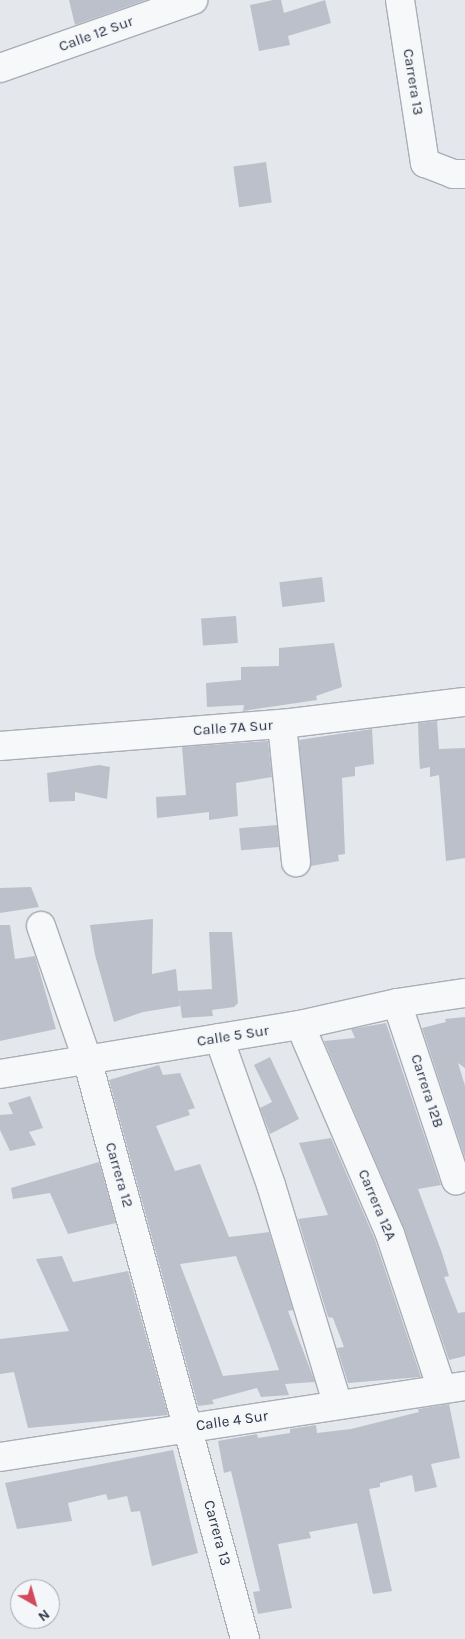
<!DOCTYPE html>
<html>
<head>
<meta charset="utf-8">
<style>
  body { margin:0 }
  #map { position:relative; width:465px; height:1639px; overflow:hidden; background:#e4e7ec; font-family:Karla,sans-serif }
  div>[style] { position:absolute }
  .building>* { inset:0; background:#bbc0ca; transform-origin:0 0 }
  .roads { filter:drop-shadow(1px 0 #a9aeb7) drop-shadow(-1px 0 #a9aeb7) drop-shadow(0 1px #a9aeb7) drop-shadow(0 -1px #a9aeb7) }
  .minor>* { height:28px; margin:-14px; padding:0 14px; transform-origin:14px; border-radius:14px; background:#f7f8fa }
  span { translate:-50% -50%; white-space:nowrap; text-align:center; line-height:1.15; -webkit-text-stroke:4px #f4f6f9; paint-order:stroke }
  .street-label { font-size:15px; color:#2b3445 }
  .north { position:absolute; left:10px; top:1579px; width:50px; height:50px; box-sizing:border-box; background:#f4f6f9; border:1px solid #a4a8b1; border-radius:50%; rotate:142deg; font-size:14px; font-weight:700; line-height:20px; text-align:center; color:#2b3445 }
  .north::after { content:''; display:block; margin:auto; width:18px; height:22px; background:#d1495b; clip-path:polygon(50% 0,100% 100%,50% 72%,0 100%) }
</style>
</head>
<body>
<div id="map">
  <div class="building">
    <i style="clip-path:polygon(69px 0,146px 0,75px 25px)"></i>
    <i style="clip-path:polygon(273px 0,281px 0,284px 13px,325px 0,331px 23px,288px 36px,290px 45px,259px 51px,250px 5px)"></i>
    <i style="left:266px;top:162px;width:41px;height:33px;rotate:82deg"></i>
    <i style="left:322px;top:577px;width:25px;height:43px;rotate:83deg"></i>
    <i style="left:236px;top:616px;width:27px;height:35px;rotate:86deg"></i>
    <i style="clip-path:polygon(334px 643px,342px 687px,316px 696px,317px 700px,243px 711px,244px 705px,207px 707px,206px 683px,241px 680px,241px 667px,279px 666px,279px 648px)"></i>
    <i style="clip-path:polygon(437px 721px,439px 749px,465px 748px,465px 858px,446px 861px,439px 775px,430px 777px,430px 767px,420px 769px,419px 755px,418px 723px)"></i>
    <i style="clip-path:polygon(372px 729px,374px 764px,355px 767px,355px 776px,342px 778px,345px 854px,338px 855px,339px 861px,311px 866px,299px 740px)"></i>
    <i style="clip-path:polygon(268px 741px,272px 777px,236px 783px,238px 816px,209px 820px,209px 812px,157px 818px,156px 797px,186px 795px,182px 747px)"></i>
    <i style="clip-path:polygon(99px 765px,110px 767px,107px 799px,75px 792px,75px 801px,49px 802px,47px 773px)"></i>
    <i style="left:277px;top:825px;width:22px;height:38px;rotate:85deg"></i>
    <i style="clip-path:polygon(31px 887px,39px 907px,0 913px,0 888px)"></i>
    <i style="clip-path:polygon(153px 919px,152px 974px,176px 969px,178px 991px,212px 989px,209px 932px,232px 932px,238px 1003px,234px 1007px,212px 1010px,213px 1016px,182px 1018px,179px 995px,180px 1006px,143px 1012px,114px 1022px,95px 955px,90px 925px)"></i>
    <i style="clip-path:polygon(0 925px,10px 925px,15px 959px,35px 956px,56px 1029px,0 1041px)"></i>
    <i style="clip-path:polygon(465px 1017px,465px 1068px,458px 1063px,465px 1086px,465px 1158px,422px 1028px,446px 1022px,445px 1019px)"></i>
    <i style="clip-path:polygon(386px 1023px,441px 1185px,418px 1189px,442px 1253px,449px 1276px,444px 1277px,458px 1313px,465px 1312px,465px 1356px,449px 1360px,404px 1228px,324px 1041px,355px 1038px,351px 1029px)"></i>
    <i style="clip-path:polygon(270px 1057px,299px 1119px,270px 1134px,260px 1108px,272px 1102px,254px 1065px)"></i>
    <i style="clip-path:polygon(evenodd,159px 1065px,163px 1075px,180px 1073px,195px 1108px,188px 1110px,190px 1115px,156px 1126px,175px 1171px,200px 1164px,229px 1237px,269px 1232px,293px 1310px,288px 1311px,315px 1382px,285px 1384px,289px 1395px,261px 1397px,257px 1388px,212px 1400px,214px 1404px,198px 1406px,109px 1080px,159px 1065px,236px 1256px,271px 1348px,279px 1370px,223px 1376px,180px 1264px,236px 1256px)"></i>
    <i style="clip-path:polygon(30px 1096px,43px 1128px,29px 1132px,36px 1145px,10px 1151px,0 1130px,0 1115px,13px 1114px,8px 1103px)"></i>
    <i style="clip-path:polygon(331px 1138px,375px 1240px,421px 1377px,348px 1383px,337px 1348px,344px 1347px,333px 1318px,328px 1317px,298px 1219px,328px 1215px,299px 1143px)"></i>
    <i style="clip-path:polygon(99px 1162px,116px 1223px,68px 1234px,50px 1193px,13px 1199px,11px 1188px)"></i>
    <i style="clip-path:polygon(62px 1256px,73px 1282px,128px 1271px,168px 1415px,28px 1428px,14px 1372px,0 1374px,0 1339px,69px 1331px,36px 1259px)"></i>
    <i style="clip-path:polygon(449px 1404px,460px 1458px,431px 1464px,437px 1487px,415px 1492px,412px 1475px,380px 1483px,380px 1487px,369px 1489px,392px 1591px,373px 1594px,357px 1523px,309px 1532px,311px 1538px,278px 1544px,292px 1608px,258px 1614px,253px 1592px,260px 1591px,231px 1471px,224px 1473px,218px 1441px,257px 1434px,258px 1438px,290px 1433px,290px 1429px,316px 1425px,317px 1433px,351px 1429px,419px 1412px,418px 1409px)"></i>
    <i style="clip-path:polygon(173px 1450px,198px 1553px,152px 1566px,140px 1511px,131px 1512px,127px 1496px,108px 1500px,106px 1494px,68px 1503px,72px 1521px,17px 1529px,5px 1483px)"></i>
  </div>
  <div class="roads">
    <div class="minor">
      <i style="left:400px;top:0;width:165px;rotate:81.3deg"></i>
      <i style="left:425px;top:163px;width:30px;rotate:21deg"></i>
      <i style="left:453px;top:174px;width:12px"></i>
      <i style="left:0;top:68px;width:205px;rotate:-19.4deg"></i>
      <i style="left:282px;top:724px;width:139px;rotate:84.2deg"></i>
      <i style="left:0;top:746px;width:283px;rotate:-4.5deg"></i>
      <i style="left:282px;top:724px;width:184px;rotate:-6.9deg"></i>
      <i style="left:41px;top:926px;width:141px;rotate:70.9deg"></i>
      <i style="left:87px;top:1059px;width:601px;rotate:74.76deg"></i>
      <i style="left:397px;top:1003px;width:187px;rotate:71.6deg"></i>
      <i style="left:300px;top:1025px;width:228px;rotate:66.7deg"></i>
      <i style="left:390px;top:1234px;width:163px;rotate:71.5deg"></i>
      <i style="left:219px;top:1038px;width:156px;rotate:70.5deg"></i>
      <i style="left:271px;top:1185px;width:230px;rotate:73.1deg"></i>
      <i style="left:0;top:1074px;width:304px;rotate:-9.3deg"></i>
      <i style="left:300px;top:1025px;width:99px;rotate:-12.8deg"></i>
      <i style="left:397px;top:1003px;width:69px;rotate:-8.4deg"></i>
      <i style="left:0;top:1457px;width:470px;rotate:-8.7deg"></i>
    </div>
  </div>
  <div class="street-label">
    <span style="left:96px;top:34px;rotate:-20deg">Calle 12 Sur</span>
    <span style="left:413px;top:82px;rotate:81deg">Carrera 13</span>
    <span style="left:233px;top:728px;rotate:-4deg">Calle 7A Sur</span>
    <span style="left:233px;top:1036px;rotate:-9deg">Calle 5 Sur</span>
    <span style="left:427px;top:1091px;rotate:72deg">Carrera 12B</span>
    <span style="left:119px;top:1175px;rotate:74deg">Carrera 12</span>
    <span style="left:377px;top:1205px;rotate:67deg">Carrera 12A</span>
    <span style="left:232px;top:1421px;rotate:-8deg">Calle 4 Sur</span>
    <span style="left:217px;top:1533px;rotate:75deg">Carrera 13</span>
  </div>
  <div class="north">N</div>
</div>
</body>
</html>
